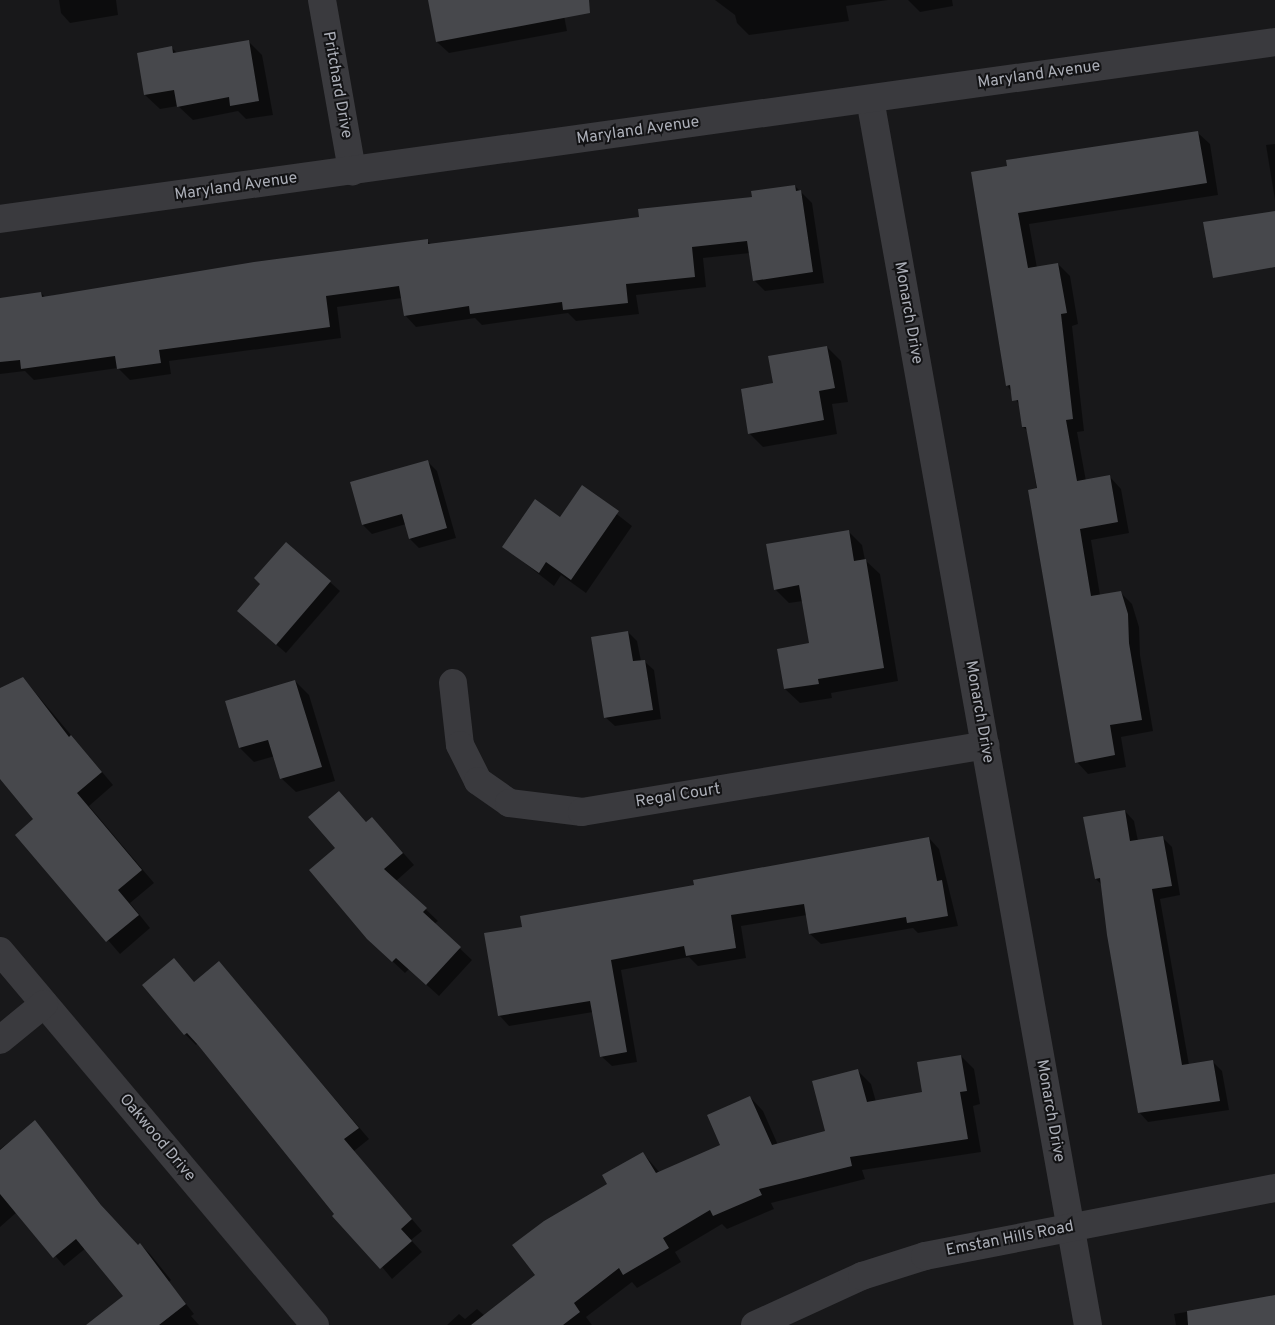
<!DOCTYPE html>
<html>
<head>
<meta charset="utf-8">
<style>
  body { margin:0 }
  #map { position:relative; width:1275px; height:1325px; overflow:hidden; background:#18181a; font-family:Overpass,sans-serif }
  div>[style] { position:absolute }
  .shadow>* { inset:0; background:#0007 }
  .building>* { inset:0; background:#47484c }
  .minor>* { height:28px; margin:-14px; padding:0 14px; transform-origin:14px; border-radius:14px; background:#3a3a3e }
  span { translate:-50% -50%; white-space:nowrap; text-align:center; line-height:1.15; -webkit-text-stroke:4px #131315; paint-order:stroke }
  .street-label { font-size:16px; color:#acafb8 }
</style>
</head>
<body>
<div id="map">
  <div class="shadow">
    <i style="clip-path:polygon(59px 0,116px 0,118px 15px,70px 23px,61px 13px)"></i>
    <i style="clip-path:polygon(430px 0,561px 0,567px 31px,449px 53px,437px 42px)"></i>
    <i style="clip-path:polygon(715px 0,888px 0,846px 6px,849px 21px,749px 35px,737px 23px,735px 15px)"></i>
    <i style="clip-path:polygon(908px 0,952px 0,953px 6px,920px 12px)"></i>
    <i style="clip-path:polygon(248px 41px,262px 55px,273px 115px,246px 119px,238px 111px,193px 120px,178px 106px,160px 109px,145px 95px,172px 48px,178px 54px)"></i>
    <i style="clip-path:polygon(1198px 133px,1210px 144px,1218px 195px,1029px 224px,1037px 268px,1058px 264px,1070px 276px,1078px 324px,1072px 326px,1084px 431px,1077px 432px,1086px 481px,1110px 477px,1121px 489px,1129px 533px,1091px 540px,1100px 595px,1120px 592px,1132px 604px,1139px 627px,1140px 655px,1153px 731px,1121px 737px,1126px 767px,1088px 774px,1077px 762px,1028px 431px,1023px 427px,1021px 408px,1007px 385px,972px 173px)"></i>
    <i style="clip-path:polygon(1275px 144px,1275px 200px,1266px 145px)"></i>
    <i style="clip-path:polygon(795px 186px,812px 203px,824px 283px,765px 291px,754px 280px,750px 253px,703px 258px,706px 287px,636px 295px,639px 314px,576px 321px,568px 313px,482px 325px,475px 318px,416px 327px,405px 315px,402px 298px,337px 307px,341px 338px,169px 361px,171px 374px,130px 380px,118px 368px,34px 380px,25px 371px,0 374px,0 299px,41px 293px,45px 297px,427px 241px,432px 245px,640px 218px,753px 198px)"></i>
    <i style="clip-path:polygon(827px 347px,841px 361px,848px 402px,832px 404px,837px 434px,763px 447px,749px 433px,775px 384px)"></i>
    <i style="clip-path:polygon(427px 461px,437px 471px,456px 538px,419px 548px,410px 539px,406px 524px,372px 534px,363px 525px)"></i>
    <i style="clip-path:polygon(582px 487px,632px 526px,586px 593px,561px 575px,554px 586px,508px 550px,561px 518px)"></i>
    <i style="clip-path:polygon(848px 531px,862px 545px,865px 560px,880px 574px,898px 681px,831px 693px,832px 698px,800px 703px,785px 689px,810px 644px,803px 601px,789px 603px,775px 589px)"></i>
    <i style="clip-path:polygon(286px 543px,340px 591px,286px 653px,248px 620px,262px 584px)"></i>
    <i style="clip-path:polygon(628px 632px,637px 641px,641px 661px,644px 661px,654px 670px,661px 719px,615px 726px,605px 717px)"></i>
    <i style="clip-path:polygon(23px 678px,113px 785px,89px 806px,154px 883px,130px 903px,150px 928px,120px 954px,17px 835px,35px 820px,0 777px,0 690px)"></i>
    <i style="clip-path:polygon(295px 681px,309px 695px,335px 781px,296px 792px,281px 778px,275px 756px,254px 762px,240px 748px)"></i>
    <i style="clip-path:polygon(339px 792px,367px 823px,372px 818px,414px 865px,396px 881px,438px 921px,434px 924px,472px 960px,439px 996px,409px 969px,405px 973px,375px 945px,336px 849px)"></i>
    <i style="clip-path:polygon(1125px 811px,1134px 821px,1138px 841px,1162px 837px,1172px 847px,1180px 895px,1160px 899px,1189px 1065px,1212px 1061px,1222px 1071px,1229px 1110px,1148px 1122px,1139px 1112px,1102px 885px,1096px 879px)"></i>
    <i style="clip-path:polygon(929px 838px,939px 849px,958px 926px,918px 933px,913px 928px,821px 944px,810px 934px,807px 915px,741px 926px,746px 958px,698px 966px,689px 957px,621px 970px,637px 1062px,612px 1066px,601px 1056px,593px 1012px,509px 1026px,499px 1015px,524px 928px,696px 886px)"></i>
    <i style="clip-path:polygon(219px 963px,369px 1139px,354px 1151px,422px 1231px,411px 1240px,422px 1252px,392px 1279px,198px 1043px,196px 1045px,185px 1034px,143px 985px,195px 983px)"></i>
    <i style="clip-path:polygon(961px 1056px,974px 1069px,980px 1104px,973px 1106px,981px 1152px,862px 1170px,865px 1179px,771px 1203px,774px 1209px,727px 1229px,722px 1224px,675px 1252px,681px 1262px,637px 1288px,632px 1282px,586px 1317px,592px 1325px,447px 1325px,459px 1314px,465px 1319px,477px 1309px,485px 1316px,537px 1275px,609px 1185px,643px 1153px,660px 1173px,722px 1146px,750px 1097px,763px 1111px,778px 1145px,827px 1132px,858px 1071px,871px 1084px,876px 1102px,924px 1093px)"></i>
    <i style="clip-path:polygon(35px 1122px,110px 1216px,138px 1246px,140px 1244px,150px 1254px,171px 1280px,169px 1282px,194px 1314px,191px 1316px,199px 1325px,108px 1325px,125px 1296px,86px 1248px,64px 1266px,17px 1212px,0 1227px,0 1149px)"></i>
    <i style="clip-path:polygon(1275px 1297px,1275px 1325px,1176px 1325px,1174px 1314px)"></i>
  </div>
  <div class="building">
    <i style="clip-path:polygon(428px 0,589px 0,590px 13px,436px 42px)"></i>
    <i style="clip-path:polygon(249px 40px,259px 101px,230px 106px,229px 97px,177px 107px,174px 90px,144px 95px,137px 53px,172px 46px,173px 53px)"></i>
    <i style="clip-path:polygon(1198px 131px,1207px 183px,1018px 213px,1028px 268px,1058px 263px,1067px 313px,1061px 314px,1073px 419px,1066px 420px,1077px 481px,1110px 475px,1118px 522px,1080px 529px,1091px 596px,1121px 591px,1128px 614px,1129px 643px,1142px 720px,1110px 725px,1115px 755px,1075px 763px,1028px 490px,1037px 488px,1026px 427px,1022px 427px,1018px 400px,1012px 401px,1010px 385px,1006px 386px,971px 172px,1007px 166px,1006px 160px)"></i>
    <i style="clip-path:polygon(795px 185px,796px 191px,801px 190px,813px 272px,753px 281px,747px 241px,692px 247px,695px 277px,626px 284px,628px 303px,563px 310px,562px 302px,470px 314px,469px 306px,404px 316px,399px 286px,326px 296px,330px 327px,159px 350px,161px 363px,117px 369px,115px 356px,21px 369px,20px 360px,0 362px,0 298px,41px 292px,42px 297px,61px 294px,254px 262px,428px 239px,428px 244px,639px 217px,638px 209px,752px 197px,751px 191px)"></i>
    <i style="clip-path:polygon(1275px 211px,1275px 267px,1213px 278px,1203px 222px)"></i>
    <i style="clip-path:polygon(827px 346px,835px 388px,819px 391px,824px 420px,748px 434px,741px 389px,773px 383px,768px 356px)"></i>
    <i style="clip-path:polygon(428px 460px,447px 528px,409px 539px,402px 514px,362px 525px,350px 482px)"></i>
    <i style="clip-path:polygon(582px 485px,619px 511px,571px 580px,546px 562px,539px 573px,502px 547px,535px 499px,560px 517px)"></i>
    <i style="clip-path:polygon(849px 530px,854px 561px,866px 559px,884px 668px,818px 679px,819px 684px,784px 689px,777px 649px,809px 643px,799px 585px,774px 590px,766px 544px)"></i>
    <i style="clip-path:polygon(286px 542px,331px 581px,276px 645px,237px 611px,260px 584px,254px 578px)"></i>
    <i style="clip-path:polygon(628px 631px,633px 661px,645px 660px,653px 710px,604px 718px,591px 637px)"></i>
    <i style="clip-path:polygon(23px 677px,69px 737px,71px 735px,102px 772px,77px 793px,142px 870px,118px 890px,139px 915px,106px 942px,15px 835px,33px 819px,0 779px,0 688px)"></i>
    <i style="clip-path:polygon(295px 680px,322px 767px,280px 779px,268px 740px,239px 748px,225px 701px)"></i>
    <i style="clip-path:polygon(339px 791px,366px 822px,372px 817px,403px 853px,384px 869px,427px 908px,423px 912px,461px 947px,426px 985px,396px 958px,392px 962px,367px 939px,309px 870px,335px 848px,308px 817px)"></i>
    <i style="clip-path:polygon(1125px 810px,1130px 841px,1163px 836px,1172px 886px,1152px 889px,1182px 1065px,1213px 1060px,1220px 1101px,1138px 1113px,1107px 935px,1100px 878px,1095px 879px,1083px 817px)"></i>
    <i style="clip-path:polygon(929px 837px,937px 881px,942px 880px,948px 916px,907px 923px,906px 917px,809px 934px,804px 904px,731px 915px,736px 948px,686px 956px,684px 946px,611px 960px,627px 1052px,600px 1057px,590px 1001px,498px 1016px,484px 933px,522px 927px,520px 916px,694px 885px,693px 880px)"></i>
    <i style="clip-path:polygon(174px 958px,194px 982px,219px 961px,359px 1128px,344px 1139px,412px 1219px,401px 1229px,412px 1241px,380px 1269px,332px 1216px,334px 1214px,198px 1045px,187px 1033px,184px 1035px,142px 985px)"></i>
    <i style="clip-path:polygon(961px 1055px,967px 1091px,960px 1092px,968px 1139px,850px 1157px,852px 1166px,759px 1189px,762px 1195px,713px 1216px,710px 1210px,663px 1238px,669px 1248px,623px 1275px,619px 1268px,574px 1303px,580px 1312px,563px 1325px,471px 1325px,535px 1275px,512px 1245px,544px 1221px,607px 1184px,602px 1175px,643px 1152px,656px 1173px,720px 1145px,707px 1115px,750px 1096px,772px 1145px,825px 1131px,812px 1081px,858px 1069px,867px 1102px,922px 1092px,917px 1062px)"></i>
    <i style="clip-path:polygon(35px 1120px,101px 1205px,138px 1245px,140px 1243px,186px 1304px,159px 1325px,86px 1325px,123px 1296px,76px 1239px,53px 1258px,0 1194px,0 1150px)"></i>
    <i style="clip-path:polygon(1275px 1295px,1275px 1325px,1188px 1325px,1187px 1311px)"></i>
  </div>
  <div class="minor">
    <i style="left:322px;top:0;width:174px;rotate:80deg"></i>
    <i style="left:870px;top:99px;width:1245px;rotate:79.92deg"></i>
    <i style="left:0;top:219px;width:1287px;rotate:-7.9deg"></i>
    <i style="left:453px;top:683px;width:62px;rotate:83.6deg"></i>
    <i style="left:460px;top:745px;width:40px;rotate:63.4deg"></i>
    <i style="left:478px;top:781px;width:38px;rotate:35deg"></i>
    <i style="left:509px;top:803px;width:74px;rotate:7deg"></i>
    <i style="left:582px;top:812px;width:409px;rotate:-9.4deg"></i>
    <i style="left:0;top:951px;width:489px;rotate:49.9deg"></i>
    <i style="left:0;top:1040px;width:57px;rotate:-39.3deg"></i>
    <i style="left:755px;top:1325px;width:118px;rotate:-24.6deg"></i>
    <i style="left:862px;top:1276px;width:66px;rotate:-17.6deg"></i>
    <i style="left:925px;top:1256px;width:357px;rotate:-11deg"></i>
  </div>
  <div class="street-label">
    <span style="left:1039px;top:75px;rotate:-8deg">Maryland Avenue</span>
    <span style="left:337px;top:85px;rotate:80deg">Pritchard Drive</span>
    <span style="left:638px;top:131px;rotate:-8deg">Maryland Avenue</span>
    <span style="left:236px;top:187px;rotate:-8deg">Maryland Avenue</span>
    <span style="left:908px;top:313px;rotate:80deg">Monarch Drive</span>
    <span style="left:979px;top:712px;rotate:80deg">Monarch Drive</span>
    <span style="left:678px;top:796px;rotate:-9deg">Regal Court</span>
    <span style="left:1050px;top:1111px;rotate:80deg">Monarch Drive</span>
    <span style="left:157px;top:1138px;rotate:50deg">Oakwood Drive</span>
    <span style="left:1010px;top:1239px;rotate:-11deg">Emstan Hills Road</span>
  </div>
</div>
</body>
</html>
